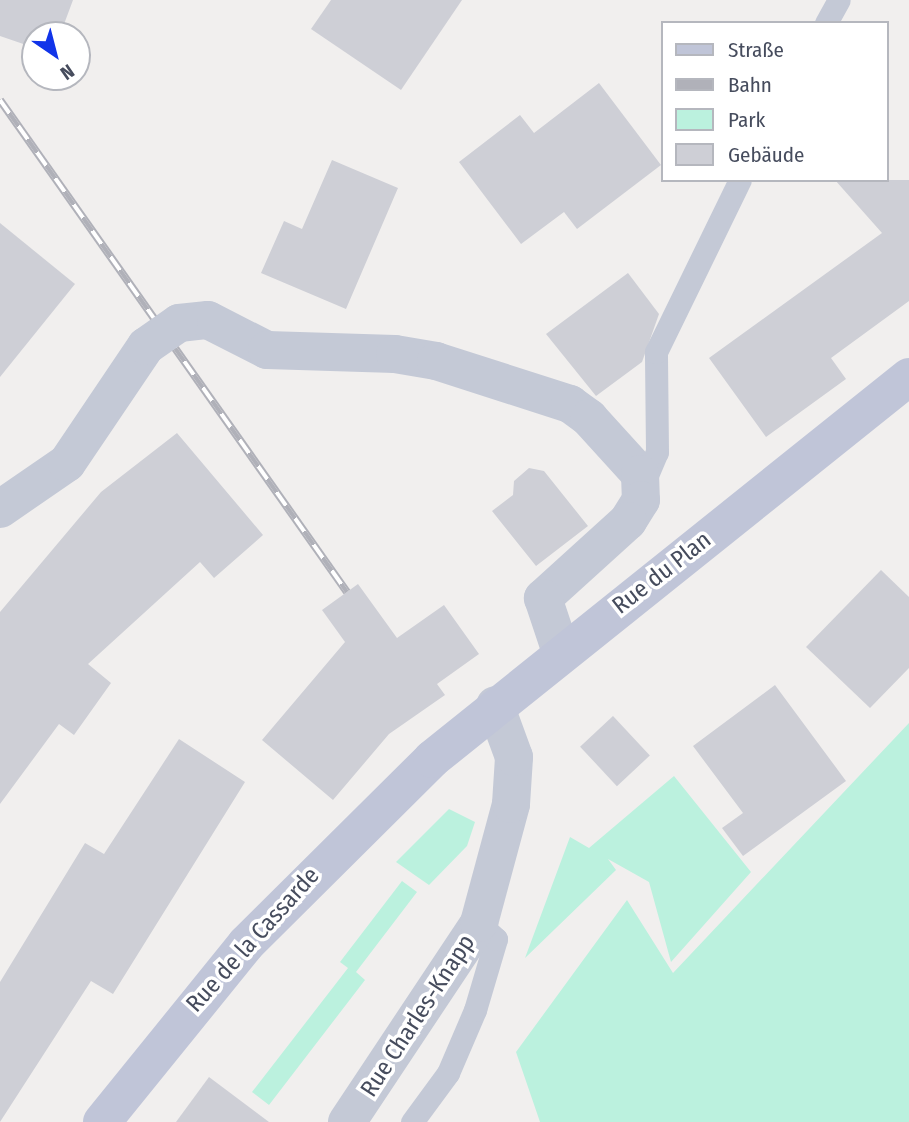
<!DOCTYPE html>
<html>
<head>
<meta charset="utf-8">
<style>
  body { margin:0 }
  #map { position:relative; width:909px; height:1122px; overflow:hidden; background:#f1efee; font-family:"Fira Sans Condensed",sans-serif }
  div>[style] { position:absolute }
  .green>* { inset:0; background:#bbf1de }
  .building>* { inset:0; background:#cecfd6; transform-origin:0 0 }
  .lane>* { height:23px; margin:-11.5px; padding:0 11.5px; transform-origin:11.5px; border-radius:11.5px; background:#c4c9d6 }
  .street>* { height:38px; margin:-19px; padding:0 19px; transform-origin:19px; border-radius:19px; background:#c4c9d6 }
  .secondary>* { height:38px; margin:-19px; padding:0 19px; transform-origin:19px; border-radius:19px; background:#c0c5d8 }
  .rail>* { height:8px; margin-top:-4px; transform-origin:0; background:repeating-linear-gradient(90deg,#fff 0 16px,#b0b1b9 0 32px); box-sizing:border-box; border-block:2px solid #b0b1b9 }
  .street-bridge>* { height:38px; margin:-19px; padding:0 19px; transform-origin:19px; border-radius:19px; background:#c4c9d6 }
  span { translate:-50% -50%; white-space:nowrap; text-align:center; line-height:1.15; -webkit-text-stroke:7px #fff; paint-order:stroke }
  .street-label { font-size:24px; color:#464c5d }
  .legend { position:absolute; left:661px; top:21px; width:228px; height:161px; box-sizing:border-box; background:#fff; border:2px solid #b5b7be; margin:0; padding:9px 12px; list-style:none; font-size:21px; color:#464c5d }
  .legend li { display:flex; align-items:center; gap:14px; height:35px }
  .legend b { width:35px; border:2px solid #b5b7be }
  .north { position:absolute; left:21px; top:21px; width:70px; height:70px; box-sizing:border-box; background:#fff; border:2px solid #b5b7be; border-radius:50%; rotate:145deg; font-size:19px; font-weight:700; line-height:28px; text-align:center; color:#464c5d }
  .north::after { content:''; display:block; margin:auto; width:24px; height:32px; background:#1134e9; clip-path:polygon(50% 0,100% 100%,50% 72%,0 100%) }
</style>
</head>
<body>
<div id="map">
  <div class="green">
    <i style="clip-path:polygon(909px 723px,909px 1122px,540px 1122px,516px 1052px,627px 900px,673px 973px)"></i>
    <i style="clip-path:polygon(674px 776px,751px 872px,671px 962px,649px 882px,608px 859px,616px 870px,525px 958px,570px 837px,589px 848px)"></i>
    <i style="clip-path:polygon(449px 809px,475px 822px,467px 846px,429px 885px,396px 862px)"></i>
    <i style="clip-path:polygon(402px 881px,417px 892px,356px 972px,365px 980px,269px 1105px,252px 1092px,348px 968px,340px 962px)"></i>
  </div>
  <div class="building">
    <i style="clip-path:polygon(0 0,73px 0,60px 35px,35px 35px,35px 48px,0 36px)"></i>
    <i style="clip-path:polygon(331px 0,462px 0,401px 90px,311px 29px)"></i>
    <i style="clip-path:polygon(599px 83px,661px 165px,577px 229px,564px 212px,521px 244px,459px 162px,520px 115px,534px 133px)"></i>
    <i style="clip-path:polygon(332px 160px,398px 188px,346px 309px,261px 273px,284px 221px,302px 229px)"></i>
    <i style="clip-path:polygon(835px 180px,909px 180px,909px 301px,831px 358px,846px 379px,766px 437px,709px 358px,882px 233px)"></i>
    <i style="clip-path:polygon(0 223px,75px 284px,0 377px)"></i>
    <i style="clip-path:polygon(628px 273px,659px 314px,642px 362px,596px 396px,546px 334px)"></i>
    <i style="clip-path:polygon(177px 433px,263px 535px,214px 578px,200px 562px,88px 664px,111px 683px,74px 735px,59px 724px,0 804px,0 612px,101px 492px)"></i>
    <i style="clip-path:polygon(529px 468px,544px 471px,588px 526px,536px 566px,492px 511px,513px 495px,514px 481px)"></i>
    <i style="clip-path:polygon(881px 570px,909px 597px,909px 668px,870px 708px,806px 647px)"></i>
    <i style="clip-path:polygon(358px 584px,397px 638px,444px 605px,479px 654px,437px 684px,445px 695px,389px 734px,333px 800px,262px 740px,345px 642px,322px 610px)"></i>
    <i style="clip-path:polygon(775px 685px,846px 781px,743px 856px,722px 828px,743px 813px,693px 746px)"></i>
    <i style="left:613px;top:716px;width:54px;height:45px;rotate:47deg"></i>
    <i style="clip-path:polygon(179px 739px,245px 782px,113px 994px,91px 981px,0 1122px,0 982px,85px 843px,104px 854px)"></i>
    <i style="clip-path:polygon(209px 1077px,269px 1122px,176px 1122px)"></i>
  </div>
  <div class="lane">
    <i style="left:826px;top:23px;width:26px;rotate:-61deg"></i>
    <i style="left:642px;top:487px;width:38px;rotate:-67deg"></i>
    <i style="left:657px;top:452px;width:100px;rotate:-90.6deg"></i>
    <i style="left:656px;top:352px;width:191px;rotate:-64deg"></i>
    <i style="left:412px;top:1122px;width:61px;rotate:-53.7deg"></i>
    <i style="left:448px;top:1073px;width:69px;rotate:-66.8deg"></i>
    <i style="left:475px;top:1010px;width:74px;rotate:-73.5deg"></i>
    <i style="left:496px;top:939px;width:23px;rotate:-137deg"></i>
  </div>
  <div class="street">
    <i style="left:179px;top:323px;width:29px;rotate:-6deg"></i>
    <i style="left:208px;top:320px;width:66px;rotate:27deg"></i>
    <i style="left:267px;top:350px;width:128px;rotate:1.8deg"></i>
    <i style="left:395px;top:354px;width:42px;rotate:9.7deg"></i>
    <i style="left:436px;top:361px;width:141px;rotate:17.8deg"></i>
    <i style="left:570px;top:404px;width:24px;rotate:36deg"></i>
    <i style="left:589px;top:418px;width:76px;rotate:47.7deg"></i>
    <i style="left:640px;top:474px;width:26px;rotate:88deg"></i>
    <i style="left:641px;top:500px;width:25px;rotate:122deg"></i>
    <i style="left:628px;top:521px;width:115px;rotate:137.8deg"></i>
    <i style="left:543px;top:598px;width:57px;rotate:71.6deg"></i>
    <i style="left:0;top:509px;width:81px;rotate:-34.5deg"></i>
    <i style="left:67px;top:463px;width:141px;rotate:-56deg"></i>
    <i style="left:347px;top:1122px;width:239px;rotate:-56.4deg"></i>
    <i style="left:479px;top:923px;width:123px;rotate:-74.9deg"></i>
    <i style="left:511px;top:804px;width:47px;rotate:-86.3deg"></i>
    <i style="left:514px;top:757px;width:55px;rotate:-110.1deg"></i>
  </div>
  <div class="secondary">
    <i style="left:102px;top:1122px;width:229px;rotate:-51deg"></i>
    <i style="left:246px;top:944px;width:262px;rotate:-44.8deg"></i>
    <i style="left:432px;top:759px;width:611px;rotate:-38.69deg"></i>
  </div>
  <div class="rail">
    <i style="left:0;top:100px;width:602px;rotate:54.81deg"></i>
  </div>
  <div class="street-bridge">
    <i style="left:146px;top:346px;width:40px;rotate:-34.9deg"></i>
  </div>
  <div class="street-label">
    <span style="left:662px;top:573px;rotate:-38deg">Rue du Plan</span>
    <span style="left:253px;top:940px;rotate:-48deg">Rue de la Cassarde</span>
    <span style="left:418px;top:1016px;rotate:-57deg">Rue Charles-Knapp</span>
  </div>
  <ul class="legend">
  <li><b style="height:9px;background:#c0c5d8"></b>Straße</li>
  <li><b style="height:9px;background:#b0b1b9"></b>Bahn</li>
  <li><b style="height:19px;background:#bbf1de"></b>Park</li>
  <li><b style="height:19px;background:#cecfd6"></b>Gebäude</li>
  </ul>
  <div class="north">N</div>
</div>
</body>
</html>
